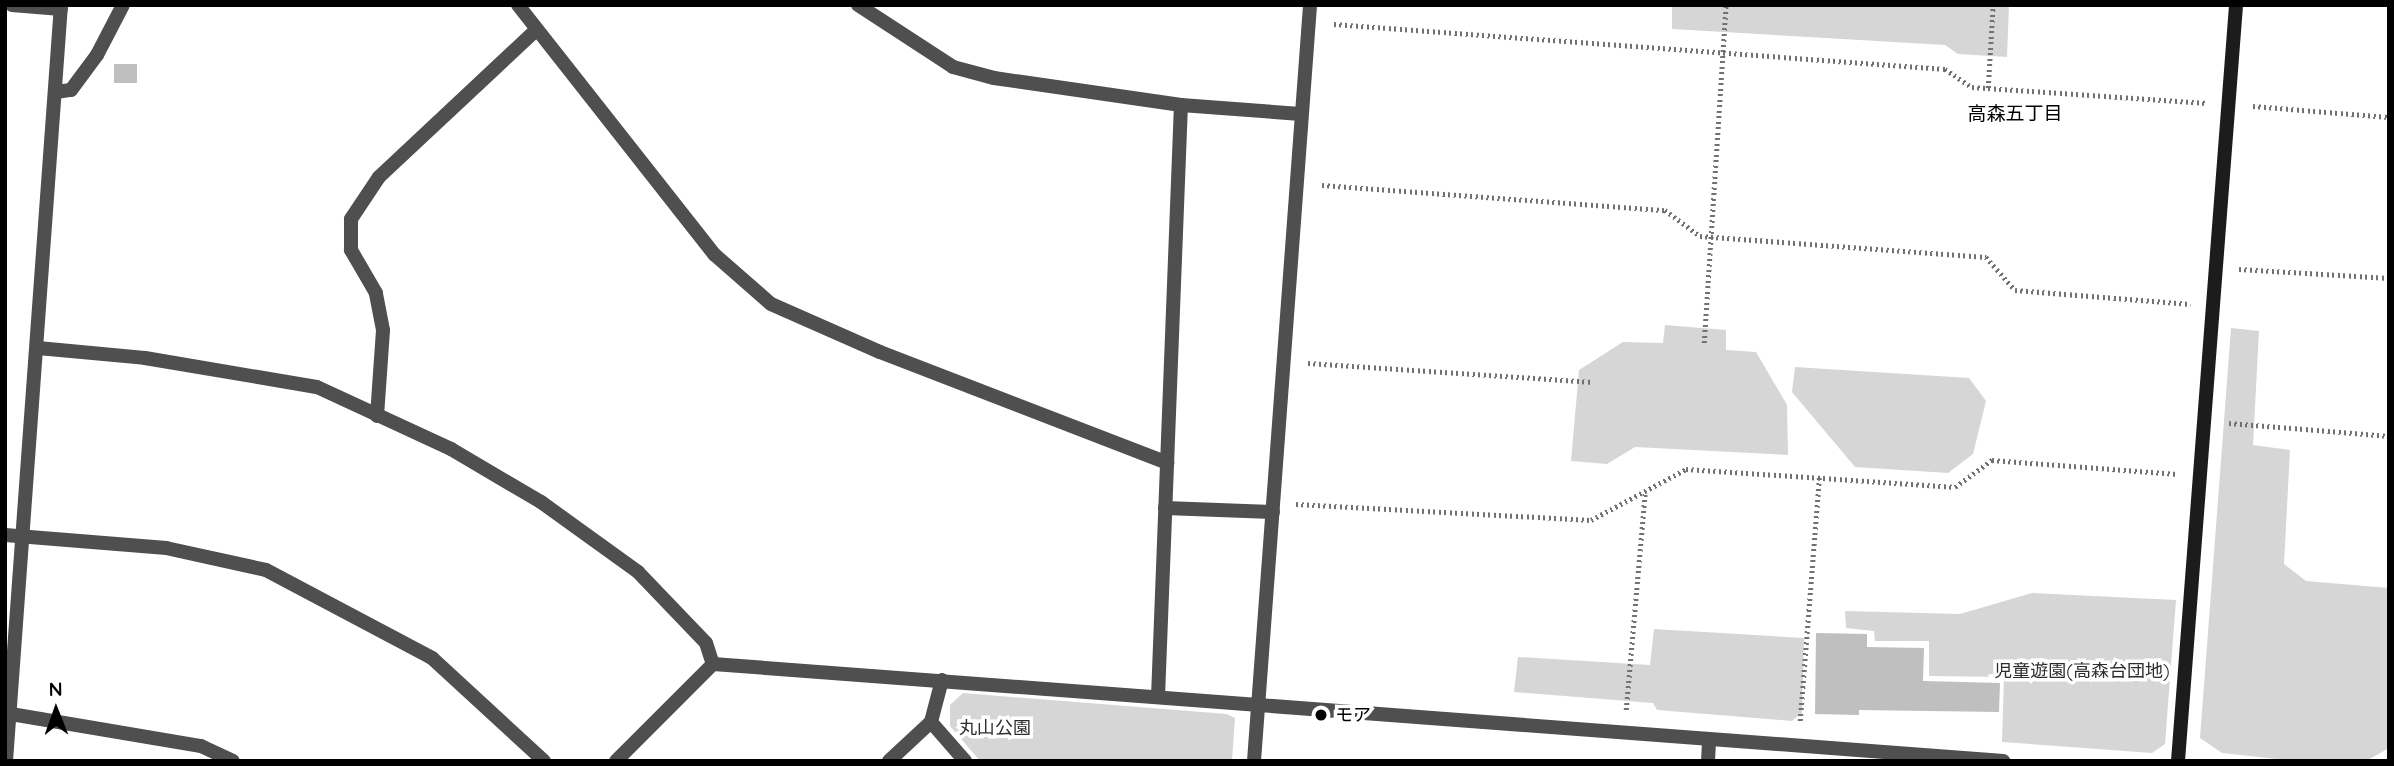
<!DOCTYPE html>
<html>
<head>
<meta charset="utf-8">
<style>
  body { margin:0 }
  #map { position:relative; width:2394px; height:766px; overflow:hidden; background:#fff; font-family:Quicksand,"Noto Sans JP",sans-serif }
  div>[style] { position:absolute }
  .green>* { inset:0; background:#d6d6d6 }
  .building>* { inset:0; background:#bfbfbf; transform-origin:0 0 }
  .path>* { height:4.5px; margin-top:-2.25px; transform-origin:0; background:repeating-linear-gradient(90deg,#717171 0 2px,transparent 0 5.5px) }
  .lane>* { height:14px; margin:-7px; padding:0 7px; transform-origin:7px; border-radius:7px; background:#4f4f4f }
  .street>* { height:14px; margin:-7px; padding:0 7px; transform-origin:7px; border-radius:7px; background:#4f4f4f }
  .secondary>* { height:14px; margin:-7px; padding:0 7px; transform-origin:7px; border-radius:7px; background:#1c1c1c }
  .dots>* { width:19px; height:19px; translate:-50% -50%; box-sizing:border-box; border:4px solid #fff; border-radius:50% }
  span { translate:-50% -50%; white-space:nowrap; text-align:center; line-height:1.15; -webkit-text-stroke:7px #fff; paint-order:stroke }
  .park-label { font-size:18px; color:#2d2d2d }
  .poi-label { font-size:18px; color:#000 }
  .left { translate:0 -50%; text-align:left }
  .neighbourhood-label { font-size:19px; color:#000 }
  .frame { position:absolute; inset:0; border:7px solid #000; pointer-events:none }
  .north { position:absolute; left:21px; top:675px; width:70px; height:70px; -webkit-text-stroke:5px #fff; paint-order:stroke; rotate:359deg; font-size:19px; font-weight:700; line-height:28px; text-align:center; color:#000 }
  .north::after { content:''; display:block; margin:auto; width:24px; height:32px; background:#000; clip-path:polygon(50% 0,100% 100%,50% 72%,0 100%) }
</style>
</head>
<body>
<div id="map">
  <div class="green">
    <i style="clip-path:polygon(1672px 5px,2009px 5px,2007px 57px,1958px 54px,1945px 45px,1672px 29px)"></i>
    <i style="clip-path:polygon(1665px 325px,1726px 330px,1726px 350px,1756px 352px,1787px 405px,1788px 455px,1635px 447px,1607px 464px,1571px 461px,1579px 370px,1623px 342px,1663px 343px)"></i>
    <i style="clip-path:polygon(2231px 328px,2259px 331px,2253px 445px,2290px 450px,2284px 564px,2306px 581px,2389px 588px,2389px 748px,2366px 761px,2294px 761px,2222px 753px,2200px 738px)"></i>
    <i style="clip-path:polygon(1795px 367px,1969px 378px,1986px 401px,1973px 454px,1948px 473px,1855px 467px,1792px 392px)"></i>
    <i style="clip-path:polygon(2032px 593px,2176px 600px,2165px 744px,2152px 753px,2002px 742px,2004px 677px,1929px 676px,1929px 641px,1875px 641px,1874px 631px,1846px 628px,1845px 611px,1960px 614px)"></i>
    <i style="clip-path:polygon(1654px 629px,1804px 638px,1802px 713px,1792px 721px,1657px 710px,1653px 703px,1514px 692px,1518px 657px,1650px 665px)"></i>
    <i style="clip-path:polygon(963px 693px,1227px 714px,1235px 718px,1232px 761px,980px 761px,950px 726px,950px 705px)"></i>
  </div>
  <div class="building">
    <i style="left:137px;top:64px;width:19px;height:23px;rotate:90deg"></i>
    <i style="clip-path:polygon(1816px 633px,1867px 634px,1867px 647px,1924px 648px,1923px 681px,2000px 683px,1999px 712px,1859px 710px,1859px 715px,1815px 714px)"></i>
  </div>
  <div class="path">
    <i style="left:1334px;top:24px;width:613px;rotate:4.21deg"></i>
    <i style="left:1945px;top:69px;width:32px;rotate:34deg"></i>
    <i style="left:1972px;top:87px;width:235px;rotate:3.9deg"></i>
    <i style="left:1988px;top:88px;width:83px;rotate:-86.6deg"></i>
    <i style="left:2253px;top:106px;width:136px;rotate:4.6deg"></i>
    <i style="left:1322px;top:185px;width:344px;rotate:4.2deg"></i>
    <i style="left:1665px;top:210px;width:44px;rotate:36.6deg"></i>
    <i style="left:1700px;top:236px;width:287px;rotate:4.2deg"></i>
    <i style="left:1986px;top:257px;width:44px;rotate:48.7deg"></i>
    <i style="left:2015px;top:290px;width:176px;rotate:4.6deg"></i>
    <i style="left:2239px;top:269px;width:150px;rotate:3.4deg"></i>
    <i style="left:1704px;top:343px;width:339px;rotate:-86.3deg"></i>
    <i style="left:1308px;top:363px;width:285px;rotate:3.8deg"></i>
    <i style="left:2229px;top:423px;width:161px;rotate:4.6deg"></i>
    <i style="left:1296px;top:504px;width:295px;rotate:3.1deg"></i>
    <i style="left:1591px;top:520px;width:108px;rotate:-28.2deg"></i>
    <i style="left:1686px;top:469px;width:270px;rotate:3.8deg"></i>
    <i style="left:1955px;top:487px;width:46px;rotate:-36.1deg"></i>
    <i style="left:1992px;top:460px;width:186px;rotate:4.3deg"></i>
    <i style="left:1626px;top:710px;width:219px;rotate:-85deg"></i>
    <i style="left:1800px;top:721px;width:244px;rotate:-85.5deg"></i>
  </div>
  <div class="lane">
    <i style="left:377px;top:416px;width:86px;rotate:-86deg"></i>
    <i style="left:383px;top:330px;width:38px;rotate:-101deg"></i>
    <i style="left:376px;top:293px;width:50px;rotate:-120.2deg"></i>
    <i style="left:351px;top:250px;width:31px;rotate:-90deg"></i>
    <i style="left:351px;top:219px;width:50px;rotate:-56.3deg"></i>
    <i style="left:379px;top:177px;width:216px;rotate:-43.1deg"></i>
  </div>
  <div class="street">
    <i style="left:12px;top:5px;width:49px;rotate:4.7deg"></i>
    <i style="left:518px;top:5px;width:318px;rotate:51.8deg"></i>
    <i style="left:715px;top:255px;width:74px;rotate:41.2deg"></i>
    <i style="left:771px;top:304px;width:119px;rotate:23.8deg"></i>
    <i style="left:880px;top:352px;width:308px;rotate:21.1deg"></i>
    <i style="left:858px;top:5px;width:113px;rotate:33.1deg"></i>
    <i style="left:953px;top:67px;width:42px;rotate:15deg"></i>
    <i style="left:994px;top:78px;width:189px;rotate:8.2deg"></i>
    <i style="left:1181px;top:105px;width:120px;rotate:4.3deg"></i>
    <i style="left:56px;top:92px;width:15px;rotate:-8deg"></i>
    <i style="left:71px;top:90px;width:44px;rotate:-53.4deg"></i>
    <i style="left:97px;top:55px;width:56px;rotate:-62.5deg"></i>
    <i style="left:38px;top:348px;width:107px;rotate:5.3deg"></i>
    <i style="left:145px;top:358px;width:174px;rotate:9.6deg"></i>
    <i style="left:317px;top:387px;width:148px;rotate:24.8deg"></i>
    <i style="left:451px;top:449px;width:104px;rotate:30.5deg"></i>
    <i style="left:541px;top:502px;width:120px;rotate:35.8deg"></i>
    <i style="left:638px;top:572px;width:98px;rotate:46.2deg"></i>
    <i style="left:706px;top:643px;width:22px;rotate:72deg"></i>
    <i style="left:1165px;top:508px;width:108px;rotate:2.1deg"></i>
    <i style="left:5px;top:535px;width:162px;rotate:4.6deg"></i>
    <i style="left:166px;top:548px;width:102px;rotate:12.4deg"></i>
    <i style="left:266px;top:570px;width:188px;rotate:27.9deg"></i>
    <i style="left:432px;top:658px;width:152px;rotate:42.6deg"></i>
    <i style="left:942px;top:680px;width:43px;rotate:104.7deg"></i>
    <i style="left:931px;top:722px;width:52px;rotate:48.9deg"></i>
    <i style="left:1158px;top:697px;width:592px;rotate:-87.78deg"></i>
    <i style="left:5px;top:713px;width:199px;rotate:9.6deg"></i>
    <i style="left:201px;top:746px;width:35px;rotate:25deg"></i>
    <i style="left:6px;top:761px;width:758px;rotate:-85.84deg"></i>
    <i style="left:616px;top:761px;width:137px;rotate:-45deg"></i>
    <i style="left:713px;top:664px;width:1294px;rotate:4.3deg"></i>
    <i style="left:889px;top:761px;width:57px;rotate:-42.9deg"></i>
    <i style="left:1254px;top:761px;width:758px;rotate:-85.76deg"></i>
    <i style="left:1708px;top:761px;width:22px;rotate:-87deg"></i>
  </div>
  <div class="secondary">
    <i style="left:2178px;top:761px;width:758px;rotate:-85.61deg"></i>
  </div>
  <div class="dots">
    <i style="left:1321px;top:715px;background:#000"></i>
  </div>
  <div class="park-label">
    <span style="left:2082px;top:671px">児童遊園(高森台団地)</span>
    <span style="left:995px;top:728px">丸山公園</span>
  </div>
  <div class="poi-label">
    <span class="left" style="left:1335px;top:715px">モア</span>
  </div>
  <div class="neighbourhood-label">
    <span style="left:2015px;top:114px">高森五丁目</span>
  </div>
  <div class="frame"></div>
  <div class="north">N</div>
</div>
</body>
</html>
